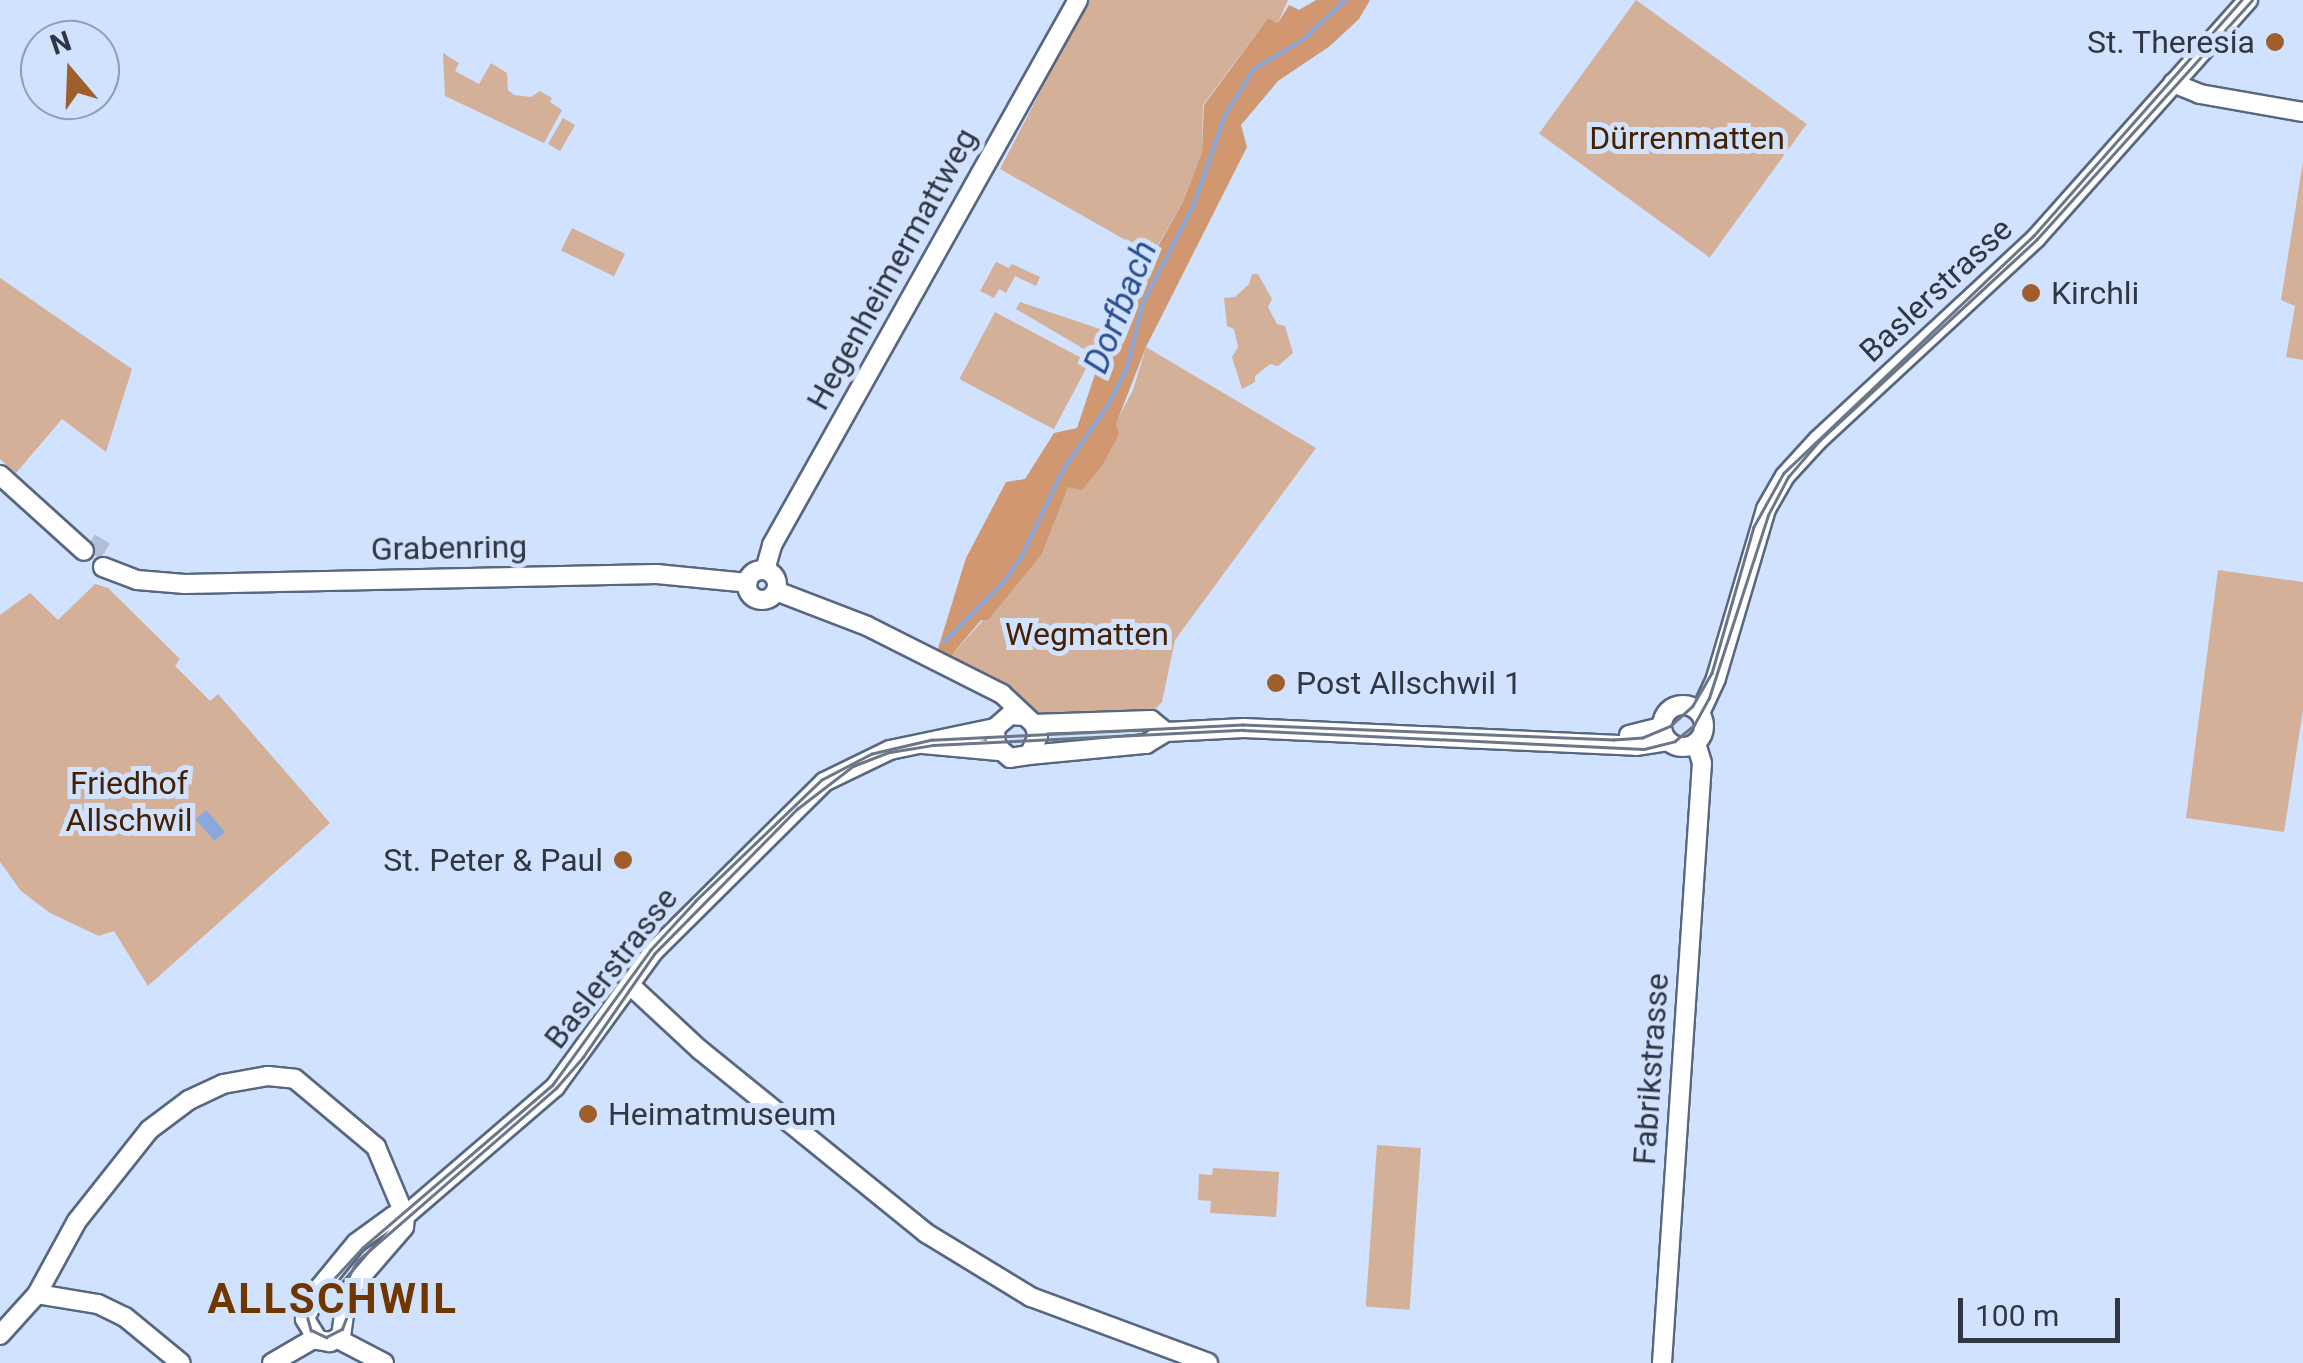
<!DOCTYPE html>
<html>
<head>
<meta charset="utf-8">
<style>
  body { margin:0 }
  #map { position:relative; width:2303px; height:1363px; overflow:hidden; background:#d1e2fe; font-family:Roboto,sans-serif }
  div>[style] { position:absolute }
  .green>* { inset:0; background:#d4b098; transform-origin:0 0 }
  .forest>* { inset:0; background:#d09770 }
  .water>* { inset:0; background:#89a8de; transform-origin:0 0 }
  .stream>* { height:4px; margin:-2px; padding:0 2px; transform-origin:2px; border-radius:2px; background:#89a8de }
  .secondary-tunnel>* { height:18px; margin-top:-9px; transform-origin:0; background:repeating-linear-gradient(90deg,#b1c0d8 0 18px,transparent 0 27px) }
  .roads { filter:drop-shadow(2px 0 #586780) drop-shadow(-2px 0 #586780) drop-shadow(0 2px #586780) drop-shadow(0 -2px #586780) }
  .secondary>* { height:18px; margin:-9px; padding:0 9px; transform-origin:9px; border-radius:9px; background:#fff }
  .secondary>.ring { margin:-9px; padding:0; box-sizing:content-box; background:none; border:18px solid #fff; border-radius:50% }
  .tram>* { height:2.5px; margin:-1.25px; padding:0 1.25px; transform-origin:1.25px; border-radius:1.25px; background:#6b7687 }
  .dots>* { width:28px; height:28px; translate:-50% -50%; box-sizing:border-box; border:5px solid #d1e2fe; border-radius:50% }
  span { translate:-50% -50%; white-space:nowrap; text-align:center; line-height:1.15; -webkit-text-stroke:10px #d1e2fe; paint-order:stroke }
  .poi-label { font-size:32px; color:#303742 }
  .right { translate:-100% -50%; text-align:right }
  .left { translate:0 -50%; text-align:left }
  .park-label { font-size:32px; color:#452001 }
  .street-label { font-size:32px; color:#303742 }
  .water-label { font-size:35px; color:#2c4f92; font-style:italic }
  .district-label { font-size:42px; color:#6f3600; font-weight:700; letter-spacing:2.5px }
  .north { position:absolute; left:20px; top:20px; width:100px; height:100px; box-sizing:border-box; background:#d1e2fe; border:2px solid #919eb3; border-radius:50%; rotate:341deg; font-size:28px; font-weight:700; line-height:40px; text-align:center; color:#303742 }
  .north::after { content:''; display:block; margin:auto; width:35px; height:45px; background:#a05e2b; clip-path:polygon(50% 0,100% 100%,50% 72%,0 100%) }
  .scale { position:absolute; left:1958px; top:1298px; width:162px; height:45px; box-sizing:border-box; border:5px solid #303742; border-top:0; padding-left:12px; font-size:30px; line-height:35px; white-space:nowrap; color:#303742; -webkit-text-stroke:8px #d1e2fe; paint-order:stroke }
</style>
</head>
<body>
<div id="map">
  <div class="green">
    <i style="clip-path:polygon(1088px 0,1288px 0,1278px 23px,1268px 18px,1203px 105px,1202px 152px,1183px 202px,1152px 255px,1000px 169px)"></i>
    <i style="left:1636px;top:0;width:211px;height:165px;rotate:36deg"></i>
    <i style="clip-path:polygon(443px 53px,459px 63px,455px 71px,479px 84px,491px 63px,507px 73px,508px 90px,514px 95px,531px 97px,540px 91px,552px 98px,550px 102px,562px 110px,544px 143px,445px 96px)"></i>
    <i style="left:563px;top:118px;width:14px;height:30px;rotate:30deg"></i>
    <i style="clip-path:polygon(2303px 161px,2303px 360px,2286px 357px,2295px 306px,2281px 300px)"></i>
    <i style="left:572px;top:228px;width:59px;height:25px;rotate:26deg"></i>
    <i style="clip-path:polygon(996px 262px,1009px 268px,1012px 264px,1040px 277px,1036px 286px,1015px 276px,1006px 293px,999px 289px,994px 298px,980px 291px)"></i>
    <i style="clip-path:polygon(1252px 274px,1258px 274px,1272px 299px,1268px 307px,1277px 324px,1285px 326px,1293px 353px,1278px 366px,1270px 364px,1255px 376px,1255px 382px,1242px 389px,1232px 357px,1238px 347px,1234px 329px,1227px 326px,1224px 298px,1235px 297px,1249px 284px)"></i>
    <i style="clip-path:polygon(0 278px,132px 369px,106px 452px,62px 419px,16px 473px,0 459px)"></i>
    <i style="clip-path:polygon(1020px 302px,1106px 331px,1094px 355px,1016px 309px)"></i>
    <i style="left:995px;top:312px;width:107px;height:76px;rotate:28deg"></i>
    <i style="clip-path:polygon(1146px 347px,1316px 448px,1175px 640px,1162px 702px,1145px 720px,1034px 724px,953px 670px,950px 657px,1042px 554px,1068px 486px,1115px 424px,1133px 390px)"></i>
    <i style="clip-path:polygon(2218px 570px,2303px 582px,2303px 710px,2284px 832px,2186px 818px)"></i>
    <i style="clip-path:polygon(95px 584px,108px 588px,180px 659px,175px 666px,210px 701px,218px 694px,330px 823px,148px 986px,114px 931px,99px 936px,50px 913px,21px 891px,0 862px,0 615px,30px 593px,58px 620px)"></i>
    <i style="left:1377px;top:1145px;width:44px;height:162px;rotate:4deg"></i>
    <i style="clip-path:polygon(1213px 1168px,1279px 1172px,1276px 1217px,1210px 1213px,1211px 1201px,1198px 1200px,1199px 1174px,1212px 1175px)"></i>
  </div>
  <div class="forest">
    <i style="clip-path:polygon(1316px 0,1370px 0,1359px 19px,1330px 46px,1278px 81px,1241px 125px,1247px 147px,1146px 347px,1116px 424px,1119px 434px,1103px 464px,1082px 490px,1068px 487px,1042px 554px,988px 620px,981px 620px,950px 657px,936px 655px,966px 558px,1006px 482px,1025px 479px,1054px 433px,1077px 428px,1095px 374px,1108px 363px,1131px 290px,1128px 280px,1153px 255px,1183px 202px,1202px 152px,1204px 105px,1268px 18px,1278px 23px,1289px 5px,1299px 10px)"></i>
  </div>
  <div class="water">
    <i style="left:206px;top:810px;width:29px;height:14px;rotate:49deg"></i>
  </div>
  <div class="stream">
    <i style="left:944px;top:642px;width:82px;rotate:-45deg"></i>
    <i style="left:1002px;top:584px;width:32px;rotate:-54deg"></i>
    <i style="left:1021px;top:558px;width:98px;rotate:-64.5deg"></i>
    <i style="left:1063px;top:470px;width:79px;rotate:-55.3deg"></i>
    <i style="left:1108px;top:405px;width:42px;rotate:-62.8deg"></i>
    <i style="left:1127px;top:368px;width:67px;rotate:-76.2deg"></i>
    <i style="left:1143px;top:303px;width:111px;rotate:-62.7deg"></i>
    <i style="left:1194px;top:204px;width:94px;rotate:-70.8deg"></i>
    <i style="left:1225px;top:115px;width:54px;rotate:-57.8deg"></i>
    <i style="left:1254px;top:69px;width:58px;rotate:-31deg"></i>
    <i style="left:1304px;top:39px;width:57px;rotate:-43.6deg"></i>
  </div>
  <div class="secondary-tunnel">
    <i style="left:90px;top:542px;width:26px;rotate:31deg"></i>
  </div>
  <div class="roads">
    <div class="secondary">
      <i style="left:2173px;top:83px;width:29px;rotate:22deg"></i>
      <i style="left:2200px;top:94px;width:105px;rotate:9.9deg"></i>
      <i style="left:0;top:475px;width:113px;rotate:42.1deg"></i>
      <i style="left:103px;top:567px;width:36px;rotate:21deg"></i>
      <i style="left:137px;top:580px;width:48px;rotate:4.8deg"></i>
      <i style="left:185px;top:584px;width:472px;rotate:-1.2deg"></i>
      <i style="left:657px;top:574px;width:91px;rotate:5.6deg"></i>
      <i style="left:765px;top:570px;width:26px;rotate:-74deg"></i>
      <i style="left:772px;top:545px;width:625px;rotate:-60.69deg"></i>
      <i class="ring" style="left:747px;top:570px;width:12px;height:12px"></i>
      <i style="left:776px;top:591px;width:97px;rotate:21deg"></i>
      <i style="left:867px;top:626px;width:151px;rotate:26.7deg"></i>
      <i style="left:1002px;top:694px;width:44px;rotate:43.2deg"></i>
      <i style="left:1034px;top:724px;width:13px;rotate:72deg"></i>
      <i style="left:1038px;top:736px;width:21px;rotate:115deg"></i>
      <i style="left:1029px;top:755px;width:19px;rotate:171deg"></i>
      <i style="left:1010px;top:758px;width:18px;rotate:-139deg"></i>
      <i style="left:996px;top:746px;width:18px;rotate:-93deg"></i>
      <i style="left:995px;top:728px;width:20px;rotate:-41deg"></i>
      <i style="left:1010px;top:715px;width:14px;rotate:4deg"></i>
      <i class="ring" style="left:1662px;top:705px;width:24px;height:24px"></i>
      <i style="left:1700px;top:713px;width:38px;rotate:-65deg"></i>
      <i style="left:1716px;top:678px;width:176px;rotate:-73.5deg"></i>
      <i style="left:1766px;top:509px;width:38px;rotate:-60deg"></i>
      <i style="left:1785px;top:476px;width:49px;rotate:-47.5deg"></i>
      <i style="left:1818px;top:440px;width:297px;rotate:-42.8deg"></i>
      <i style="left:2036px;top:238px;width:319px;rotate:-48.3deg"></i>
      <i style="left:1034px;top:724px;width:117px;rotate:-2deg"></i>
      <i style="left:1151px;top:720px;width:19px;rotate:39deg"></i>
      <i style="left:1629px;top:735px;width:34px;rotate:-14deg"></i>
      <i style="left:923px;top:744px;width:76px;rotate:5.3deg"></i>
      <i style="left:1029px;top:755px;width:118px;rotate:-5.4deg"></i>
      <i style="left:1146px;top:744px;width:23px;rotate:-31deg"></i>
      <i style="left:1166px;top:732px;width:78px;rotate:-2.9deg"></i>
      <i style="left:1244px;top:728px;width:392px;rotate:2.6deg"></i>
      <i style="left:1636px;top:746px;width:32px;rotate:-9deg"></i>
      <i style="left:630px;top:985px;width:96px;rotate:42.9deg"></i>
      <i style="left:700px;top:1050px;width:291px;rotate:39deg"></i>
      <i style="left:926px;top:1233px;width:123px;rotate:31.4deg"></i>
      <i style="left:1031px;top:1297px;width:189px;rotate:20.4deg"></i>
      <i style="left:393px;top:1216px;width:12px"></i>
      <i style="left:405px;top:1216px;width:11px;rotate:95deg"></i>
      <i style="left:404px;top:1227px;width:87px;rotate:130.8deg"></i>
      <i style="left:347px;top:1293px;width:43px;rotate:97.9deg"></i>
      <i style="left:341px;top:1336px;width:13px;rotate:151deg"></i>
      <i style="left:330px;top:1342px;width:12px;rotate:-171deg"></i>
      <i style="left:318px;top:1340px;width:25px;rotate:-122deg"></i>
      <i style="left:305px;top:1319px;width:35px;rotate:-65deg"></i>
      <i style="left:320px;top:1287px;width:57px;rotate:-50.7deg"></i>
      <i style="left:356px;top:1243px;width:46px;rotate:-36.1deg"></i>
      <i style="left:405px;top:1216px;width:198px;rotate:-40.7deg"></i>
      <i style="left:555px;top:1087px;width:167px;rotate:-54deg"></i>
      <i style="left:653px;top:952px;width:241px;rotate:-44.8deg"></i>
      <i style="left:824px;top:782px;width:73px;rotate:-25.9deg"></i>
      <i style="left:890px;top:750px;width:107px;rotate:-11.8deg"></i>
      <i style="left:37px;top:1294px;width:62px;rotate:9.3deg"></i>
      <i style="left:98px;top:1304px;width:30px;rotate:26deg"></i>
      <i style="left:125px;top:1317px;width:72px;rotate:39.4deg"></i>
      <i style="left:0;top:1335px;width:55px;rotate:-47.9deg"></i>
      <i style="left:37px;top:1294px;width:83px;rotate:-61.3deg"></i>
      <i style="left:77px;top:1221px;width:116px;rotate:-51.6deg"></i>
      <i style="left:149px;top:1130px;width:50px;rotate:-36.9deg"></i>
      <i style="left:189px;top:1100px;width:38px;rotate:-25deg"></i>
      <i style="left:223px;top:1084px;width:46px;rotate:-10.1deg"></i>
      <i style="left:268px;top:1076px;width:27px;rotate:6deg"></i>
      <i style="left:295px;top:1079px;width:106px;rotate:40deg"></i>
      <i style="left:376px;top:1147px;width:75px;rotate:67.2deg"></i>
      <i style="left:338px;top:1339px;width:52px;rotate:27.6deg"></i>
      <i style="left:272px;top:1363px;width:50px;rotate:-30.2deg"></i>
      <i style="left:1662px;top:1363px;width:601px;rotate:-86.19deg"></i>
      <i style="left:1702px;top:763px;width:21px;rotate:-107deg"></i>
    </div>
  </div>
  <div class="tram">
    <i style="left:2242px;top:0;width:315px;rotate:131.4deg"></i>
    <i style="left:2034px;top:236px;width:344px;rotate:136.5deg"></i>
    <i style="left:1784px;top:473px;width:62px;rotate:119.1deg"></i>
    <i style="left:1754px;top:527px;width:152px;rotate:106deg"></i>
    <i style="left:1712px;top:673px;width:39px;rotate:120deg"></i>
    <i style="left:1692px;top:707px;width:28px;rotate:138deg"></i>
    <i style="left:1671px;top:726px;width:30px;rotate:157deg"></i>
    <i style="left:1643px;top:738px;width:29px;rotate:176deg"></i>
    <i style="left:1614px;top:740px;width:371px;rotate:-177.7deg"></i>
    <i style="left:1243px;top:725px;width:311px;rotate:177.2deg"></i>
    <i style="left:932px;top:740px;width:62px;rotate:166.9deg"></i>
    <i style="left:872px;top:754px;width:56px;rotate:152.5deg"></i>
    <i style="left:822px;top:780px;width:175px;rotate:136.2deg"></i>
    <i style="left:696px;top:901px;width:67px;rotate:132.6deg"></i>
    <i style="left:651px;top:950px;width:167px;rotate:126deg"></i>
    <i style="left:553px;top:1085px;width:250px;rotate:139.4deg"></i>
    <i style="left:363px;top:1248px;width:69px;rotate:132.7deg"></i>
    <i style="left:316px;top:1299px;width:18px;rotate:119deg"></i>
    <i style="left:307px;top:1315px;width:16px;rotate:75deg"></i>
    <i style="left:311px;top:1330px;width:17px;rotate:25deg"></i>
    <i style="left:326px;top:1337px;width:18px;rotate:-27deg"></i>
    <i style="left:342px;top:1329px;width:14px;rotate:-69deg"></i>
    <i style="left:347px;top:1316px;width:30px;rotate:-96deg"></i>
    <i style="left:344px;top:1286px;width:27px;rotate:-63deg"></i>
    <i style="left:356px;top:1262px;width:265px;rotate:-41deg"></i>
    <i style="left:556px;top:1088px;width:41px;rotate:-48.9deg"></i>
    <i style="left:583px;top:1057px;width:125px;rotate:-55.4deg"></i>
    <i style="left:654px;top:954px;width:204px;rotate:-45.4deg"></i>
    <i style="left:797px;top:809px;width:71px;rotate:-37.5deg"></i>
    <i style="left:853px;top:766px;width:40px;rotate:-21deg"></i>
    <i style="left:890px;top:752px;width:44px;rotate:-9.2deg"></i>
    <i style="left:933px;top:745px;width:310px;rotate:-2.8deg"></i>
    <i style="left:1243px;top:730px;width:401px;rotate:2.7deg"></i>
    <i style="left:1644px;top:749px;width:32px;rotate:-14deg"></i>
    <i style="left:1675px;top:741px;width:25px;rotate:-40deg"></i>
    <i style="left:1694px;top:725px;width:31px;rotate:-61deg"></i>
    <i style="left:1709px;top:698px;width:192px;rotate:-72.1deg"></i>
    <i style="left:1768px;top:515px;width:43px;rotate:-62.2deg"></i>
    <i style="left:1788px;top:477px;width:48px;rotate:-49.3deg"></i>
    <i style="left:1819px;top:441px;width:297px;rotate:-42.8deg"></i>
    <i style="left:2037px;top:239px;width:321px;rotate:-48deg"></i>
  </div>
  <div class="dots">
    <i style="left:2275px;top:42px;background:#a05e2b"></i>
    <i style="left:2031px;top:293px;background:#a05e2b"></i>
    <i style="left:1276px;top:683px;background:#a05e2b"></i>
    <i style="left:623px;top:860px;background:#a05e2b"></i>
    <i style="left:588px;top:1114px;background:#a05e2b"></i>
  </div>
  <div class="poi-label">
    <span class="right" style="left:2255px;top:42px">St. Theresia</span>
    <span class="left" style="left:2051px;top:293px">Kirchli</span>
    <span class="left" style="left:1296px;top:683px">Post Allschwil 1</span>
    <span class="right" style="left:603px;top:860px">St. Peter &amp; Paul</span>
    <span class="left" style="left:608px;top:1114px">Heimatmuseum</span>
  </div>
  <div class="park-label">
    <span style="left:1687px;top:138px">Dürrenmatten</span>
    <span style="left:1087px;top:634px">Wegmatten</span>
    <span style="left:129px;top:802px">Friedhof<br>Allschwil</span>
  </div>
  <div class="street-label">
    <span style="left:892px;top:269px;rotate:-61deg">Hegenheimermattweg</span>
    <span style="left:1936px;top:290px;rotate:-43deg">Baslerstrasse</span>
    <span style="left:449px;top:548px;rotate:-1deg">Grabenring</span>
    <span style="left:611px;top:968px;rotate:-52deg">Baslerstrasse</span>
    <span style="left:1651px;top:1069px;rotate:-86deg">Fabrikstrasse</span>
  </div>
  <div class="water-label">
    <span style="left:1121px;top:307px;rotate:-68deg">Dorfbach</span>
  </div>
  <div class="district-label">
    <span style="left:333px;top:1299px">ALLSCHWIL</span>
  </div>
  <div class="north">N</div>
  <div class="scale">100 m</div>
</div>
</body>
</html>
